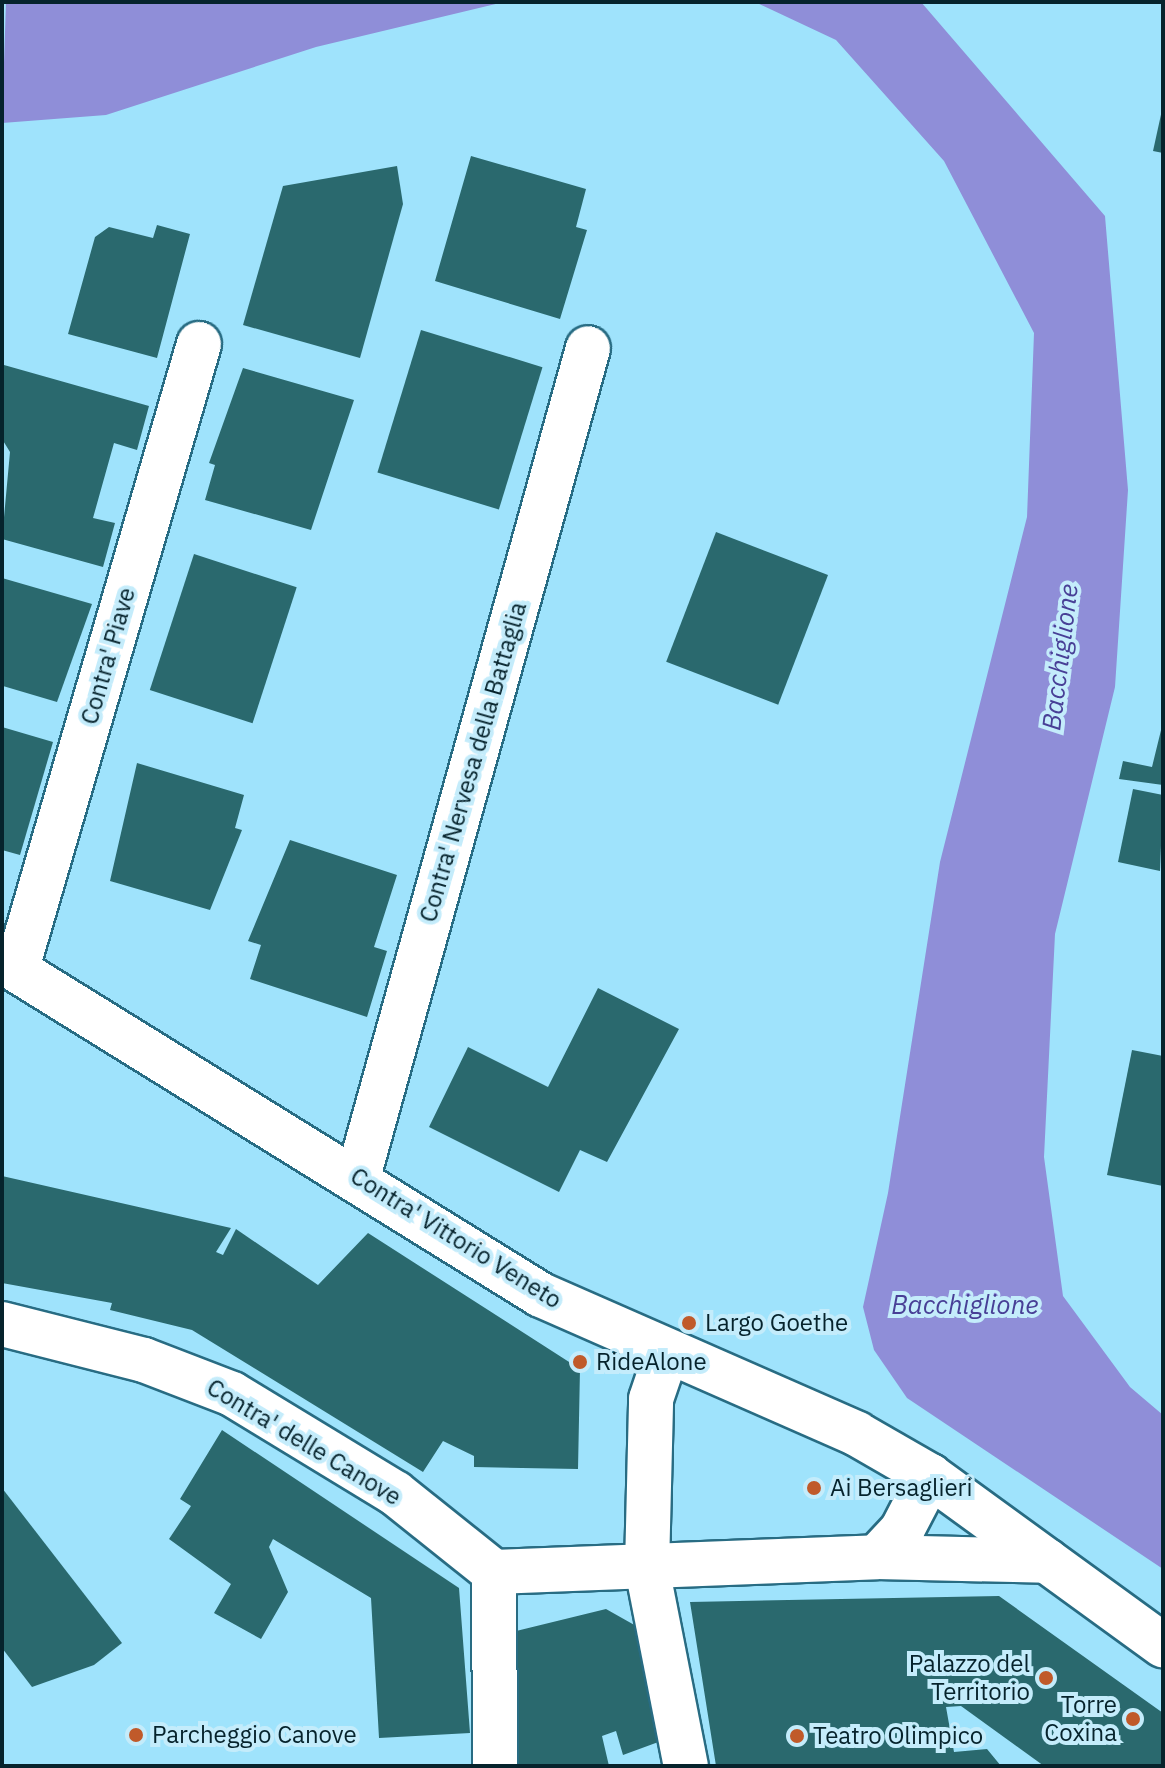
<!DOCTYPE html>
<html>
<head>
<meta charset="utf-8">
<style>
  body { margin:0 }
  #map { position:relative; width:1165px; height:1768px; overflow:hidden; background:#9fe3fc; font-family:"IBM Plex Sans",sans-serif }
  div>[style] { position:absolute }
  .water>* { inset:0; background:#8f8ed8 }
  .building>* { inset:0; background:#2a696e; transform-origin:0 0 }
  .roads { filter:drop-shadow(2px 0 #286c83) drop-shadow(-2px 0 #286c83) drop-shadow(0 2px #286c83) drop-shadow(0 -2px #286c83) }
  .pedestrian>* { height:44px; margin:-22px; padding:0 22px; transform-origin:22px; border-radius:22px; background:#fff }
  .minor>* { height:44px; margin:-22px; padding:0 22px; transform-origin:22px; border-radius:22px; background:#fff }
  .dots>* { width:22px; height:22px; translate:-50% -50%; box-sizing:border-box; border:4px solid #c4ecfb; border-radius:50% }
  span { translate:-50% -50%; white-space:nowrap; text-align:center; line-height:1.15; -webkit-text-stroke:8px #c4ecfb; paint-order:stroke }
  .street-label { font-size:24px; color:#06232c }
  .poi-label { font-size:24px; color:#06232c }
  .left { translate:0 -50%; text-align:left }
  .right { translate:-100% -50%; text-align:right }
  .water-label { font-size:26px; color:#483f96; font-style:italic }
  .frame { position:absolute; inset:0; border:4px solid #06232c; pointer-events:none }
</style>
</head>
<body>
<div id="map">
  <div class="water">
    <i style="clip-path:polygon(6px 2px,504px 2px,316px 47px,106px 115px,2px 123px)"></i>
    <i style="clip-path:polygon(755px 2px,921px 2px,1105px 216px,1128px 490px,1115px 687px,1055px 934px,1044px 1157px,1063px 1296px,1130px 1387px,1163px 1415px,1163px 1569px,907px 1398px,874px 1350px,863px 1307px,888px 1193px,940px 862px,1027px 517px,1034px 333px,944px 161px,836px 40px)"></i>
  </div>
  <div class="building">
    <i style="clip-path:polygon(1162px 110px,1163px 110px,1163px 153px,1153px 151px)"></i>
    <i style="clip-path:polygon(471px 156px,586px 189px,576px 227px,587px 230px,560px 319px,435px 281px)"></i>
    <i style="clip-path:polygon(397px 166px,403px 204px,360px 358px,243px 325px,283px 186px)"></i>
    <i style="clip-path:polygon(157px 225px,190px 234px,157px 358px,68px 334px,95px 237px,109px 227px,153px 238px)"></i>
    <i style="left:421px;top:330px;width:127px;height:149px;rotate:17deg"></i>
    <i style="clip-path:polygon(4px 365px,149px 406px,137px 450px,114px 443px,93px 518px,115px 523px,103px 567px,2px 539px,10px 452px,2px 439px)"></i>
    <i style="clip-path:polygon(243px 368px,354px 400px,311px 530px,205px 500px,215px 465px,209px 463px)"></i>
    <i style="left:716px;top:532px;width:120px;height:139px;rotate:21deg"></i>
    <i style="left:194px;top:554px;width:108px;height:143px;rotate:18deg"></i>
    <i style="clip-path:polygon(2px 578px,92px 604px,57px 702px,3px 686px)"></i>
    <i style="clip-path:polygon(1163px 722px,1163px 785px,1119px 779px,1123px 761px,1152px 767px)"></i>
    <i style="clip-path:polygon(2px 727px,53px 742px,20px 855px,2px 850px)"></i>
    <i style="clip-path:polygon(137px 763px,244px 795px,235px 828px,242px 830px,210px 910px,110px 881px)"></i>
    <i style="clip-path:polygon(1133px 789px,1163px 795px,1160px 871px,1118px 862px)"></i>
    <i style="clip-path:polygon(290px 840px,397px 875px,374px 947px,387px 951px,367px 1017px,250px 979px,261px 945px,248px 941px)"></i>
    <i style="clip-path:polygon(598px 988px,679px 1029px,607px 1162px,580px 1150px,559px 1192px,429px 1127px,468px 1047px,548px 1087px)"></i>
    <i style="clip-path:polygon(1132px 1050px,1163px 1056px,1163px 1186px,1107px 1175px)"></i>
    <i style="clip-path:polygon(2px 1176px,231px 1228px,216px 1252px,223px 1255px,236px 1229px,318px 1285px,368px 1233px,580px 1369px,578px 1469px,474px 1467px,474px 1456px,443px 1441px,423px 1472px,192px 1330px,110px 1310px,112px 1303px,2px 1283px)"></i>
    <i style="clip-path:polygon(222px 1430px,459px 1588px,470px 1733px,379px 1738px,371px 1598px,273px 1539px,269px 1547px,288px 1592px,261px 1639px,214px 1613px,231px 1584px,169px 1539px,191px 1506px,180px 1499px)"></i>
    <i style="clip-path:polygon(2px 1488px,122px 1643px,94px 1665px,32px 1687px,2px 1648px)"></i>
    <i style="clip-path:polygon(999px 1596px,1163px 1713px,1163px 1766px,1044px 1766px,961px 1706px,946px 1707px,954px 1752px,987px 1749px,1001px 1766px,716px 1766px,690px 1602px)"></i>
    <i style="clip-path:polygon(606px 1609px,645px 1631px,672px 1737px,623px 1755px,616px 1731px,602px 1736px,609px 1766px,506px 1766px,496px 1636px)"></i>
  </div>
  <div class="roads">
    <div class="pedestrian">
      <i style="left:647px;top:1568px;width:202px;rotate:78.9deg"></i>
    </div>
    <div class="minor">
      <i style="left:2px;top:961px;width:634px;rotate:31.79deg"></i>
      <i style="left:541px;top:1295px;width:345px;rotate:23.7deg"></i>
      <i style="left:857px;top:1434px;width:84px;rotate:29.9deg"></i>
      <i style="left:930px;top:1476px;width:288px;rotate:36deg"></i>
      <i style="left:17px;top:968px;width:650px;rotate:-73.74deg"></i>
      <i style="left:358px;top:1177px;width:860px;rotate:-74.49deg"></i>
      <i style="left:2px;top:1324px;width:146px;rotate:14.2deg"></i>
      <i style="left:144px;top:1360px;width:94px;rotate:21.1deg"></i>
      <i style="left:232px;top:1394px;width:191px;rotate:31.3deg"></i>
      <i style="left:395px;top:1493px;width:127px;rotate:38.6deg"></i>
      <i style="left:877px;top:1557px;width:37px;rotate:-47deg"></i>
      <i style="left:902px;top:1530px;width:61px;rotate:-62.6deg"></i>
      <i style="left:647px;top:1568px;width:169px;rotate:-88.6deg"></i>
      <i style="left:651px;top:1399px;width:46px;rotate:-71.2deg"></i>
      <i style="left:494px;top:1572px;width:383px;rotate:-2.2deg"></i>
      <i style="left:877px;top:1557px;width:170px;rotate:1.3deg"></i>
      <i style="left:494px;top:1572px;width:194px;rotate:89.7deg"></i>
    </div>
  </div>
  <div class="dots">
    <i style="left:689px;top:1323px;background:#c05a2a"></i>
    <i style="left:580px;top:1362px;background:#c05a2a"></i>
    <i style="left:814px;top:1488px;background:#c05a2a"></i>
    <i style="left:1046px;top:1678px;background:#c05a2a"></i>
    <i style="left:1133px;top:1719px;background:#c05a2a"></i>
    <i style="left:136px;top:1735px;background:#c05a2a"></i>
    <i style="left:797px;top:1736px;background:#c05a2a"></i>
  </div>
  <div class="street-label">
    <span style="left:108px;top:656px;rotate:-74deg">Contra' Piave</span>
    <span style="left:473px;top:762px;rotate:-74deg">Contra' Nervesa della Battaglia</span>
    <span style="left:456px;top:1238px;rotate:32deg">Contra' Vittorio Veneto</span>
    <span style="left:304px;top:1442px;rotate:31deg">Contra' delle Canove</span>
  </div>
  <div class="poi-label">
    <span class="left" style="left:705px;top:1323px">Largo Goethe</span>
    <span class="left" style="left:596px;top:1362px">RideAlone</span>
    <span class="left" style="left:830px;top:1488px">Ai Bersaglieri</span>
    <span class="right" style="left:1030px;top:1678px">Palazzo del<br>Territorio</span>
    <span class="right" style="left:1117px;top:1719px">Torre<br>Coxina</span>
    <span class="left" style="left:152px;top:1735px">Parcheggio Canove</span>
    <span class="left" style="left:813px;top:1736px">Teatro Olimpico</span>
  </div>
  <div class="water-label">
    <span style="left:1060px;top:657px;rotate:-83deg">Bacchiglione</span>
    <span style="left:965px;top:1305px">Bacchiglione</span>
  </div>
  <div class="frame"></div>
</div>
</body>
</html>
